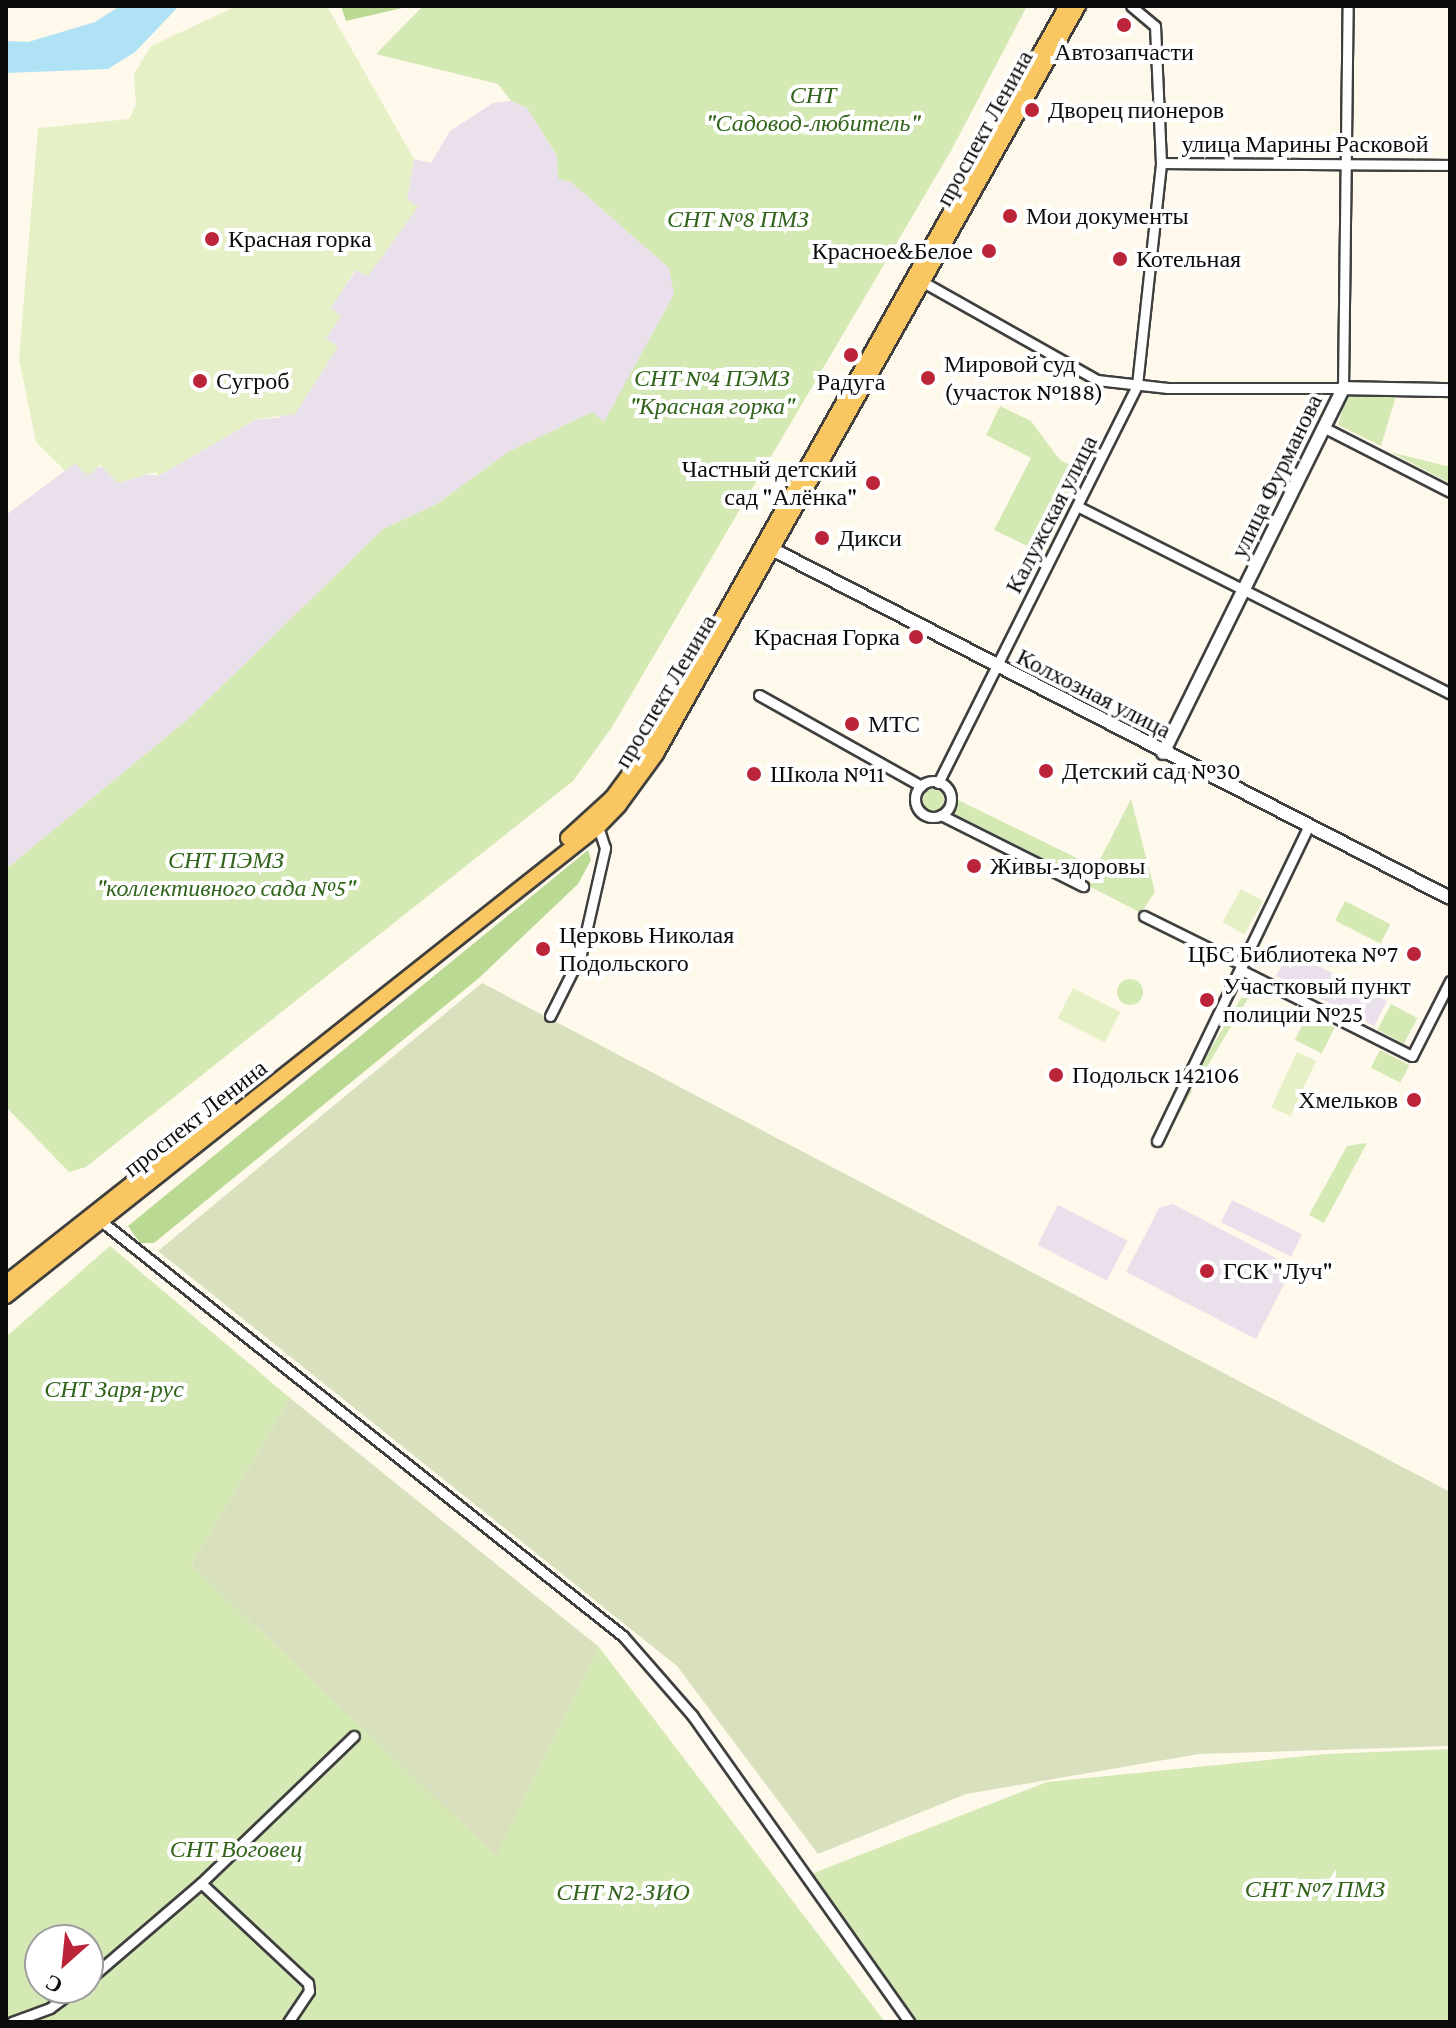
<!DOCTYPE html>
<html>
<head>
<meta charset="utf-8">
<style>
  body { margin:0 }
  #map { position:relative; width:1456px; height:2028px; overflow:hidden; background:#fff9eb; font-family:"Crimson Pro",serif }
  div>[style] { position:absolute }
  .industrial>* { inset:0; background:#e9e0eb; transform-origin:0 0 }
  .green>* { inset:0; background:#d5e9b5; transform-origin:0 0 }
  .round { border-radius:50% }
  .forest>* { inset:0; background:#bada94 }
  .cemetery>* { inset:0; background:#d8e0bd }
  .pitch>* { inset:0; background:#e6f0c7; transform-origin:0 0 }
  .water>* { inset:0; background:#b0e2f6 }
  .roads { filter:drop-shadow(2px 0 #3f3f3f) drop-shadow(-2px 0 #3f3f3f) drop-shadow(0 2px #3f3f3f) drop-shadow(0 -2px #3f3f3f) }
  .minor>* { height:9px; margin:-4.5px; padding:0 4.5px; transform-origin:4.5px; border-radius:4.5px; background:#fff }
  .minor>.ring { margin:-4.5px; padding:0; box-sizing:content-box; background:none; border:9px solid #fff; border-radius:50% }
  .tertiary>* { height:12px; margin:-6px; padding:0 6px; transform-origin:6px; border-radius:6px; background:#fff }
  .primary>* { height:14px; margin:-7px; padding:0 7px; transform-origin:7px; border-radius:7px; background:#f9c661 }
  .dots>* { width:22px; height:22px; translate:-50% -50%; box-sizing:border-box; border:4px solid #fff; border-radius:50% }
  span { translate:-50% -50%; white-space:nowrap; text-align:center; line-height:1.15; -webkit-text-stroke:8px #fff; paint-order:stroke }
  .poi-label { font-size:24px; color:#0c0c0c }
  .left { translate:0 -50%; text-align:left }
  .right { translate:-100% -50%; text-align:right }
  .park-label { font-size:24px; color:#32641c; font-style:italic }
  .street-label { font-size:24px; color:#0c0c0c }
  .frame { position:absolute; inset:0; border:8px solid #0c0c0c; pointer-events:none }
  .north { position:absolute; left:24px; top:1924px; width:80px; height:80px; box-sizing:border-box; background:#fff; border:2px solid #9e9e9e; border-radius:50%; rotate:207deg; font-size:22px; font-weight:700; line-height:32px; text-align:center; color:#0c0c0c }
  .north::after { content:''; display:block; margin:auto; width:28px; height:36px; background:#bc2439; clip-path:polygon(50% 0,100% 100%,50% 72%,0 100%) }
</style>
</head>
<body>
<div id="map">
  <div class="industrial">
    <i style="clip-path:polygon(511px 101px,527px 108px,557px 156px,558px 178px,571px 182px,669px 268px,674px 280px,674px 294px,604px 423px,592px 412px,508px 452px,437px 504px,383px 529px,187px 720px,6px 869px,6px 515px,75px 463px,158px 476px,257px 419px,279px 418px,326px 338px,330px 308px,356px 270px,368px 275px,417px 207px,407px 200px,414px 159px,431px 163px,450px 131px,493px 103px)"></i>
    <i style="left:1289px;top:951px;width:110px;height:28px;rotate:27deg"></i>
    <i style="left:1232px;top:1200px;width:78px;height:25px;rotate:26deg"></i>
    <i style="clip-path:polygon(1173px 1204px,1293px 1267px,1256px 1339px,1126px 1272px,1159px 1208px)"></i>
    <i style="left:1058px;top:1205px;width:78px;height:45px;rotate:27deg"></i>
  </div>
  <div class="green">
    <i style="clip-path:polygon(423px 6px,1027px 6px,952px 149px,612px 727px,573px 781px,86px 1167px,69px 1172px,6px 1107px,6px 869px,187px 720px,383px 529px,437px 504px,508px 452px,592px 412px,604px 422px,674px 294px,669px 268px,571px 182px,558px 179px,557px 156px,527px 108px,511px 101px,498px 84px,376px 54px)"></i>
    <i style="clip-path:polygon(1347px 393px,1396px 396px,1381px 446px,1338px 425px)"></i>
    <i style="clip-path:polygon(1000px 406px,1031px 421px,1060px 460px,1088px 473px,1046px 555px,994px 530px,1031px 458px,986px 435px)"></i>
    <i style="clip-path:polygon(1390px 452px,1450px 467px,1450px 483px)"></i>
    <i class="round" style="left:922px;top:789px;width:22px;height:22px"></i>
    <i style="left:956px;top:799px;width:146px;height:18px;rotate:26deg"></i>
    <i style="clip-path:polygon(1131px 799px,1155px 892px,1141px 913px,1087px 885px)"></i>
    <i style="left:1345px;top:901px;width:51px;height:22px;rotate:27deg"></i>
    <i class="round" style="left:1117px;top:979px;width:26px;height:26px"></i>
    <i style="left:1243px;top:995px;width:6px;height:151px;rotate:31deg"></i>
    <i style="left:1391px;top:1004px;width:30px;height:29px;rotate:28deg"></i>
    <i style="left:1308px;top:1014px;width:30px;height:29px;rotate:27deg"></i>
    <i style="left:1380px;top:1050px;width:33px;height:20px;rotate:27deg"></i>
    <i style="clip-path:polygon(1367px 1143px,1324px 1223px,1309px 1215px,1347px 1146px)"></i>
    <i style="clip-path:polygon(evenodd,110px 1246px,290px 1398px,191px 1565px,496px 1855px,599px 1647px,885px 2022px,6px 2022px,6px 1337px,110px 1246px,40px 1940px,88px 1940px,88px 1988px,40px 1988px,40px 1940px)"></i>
    <i style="clip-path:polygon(1450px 1749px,1450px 2022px,906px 2022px,806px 1876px,1047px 1782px,1326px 1754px)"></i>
  </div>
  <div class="forest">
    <i style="clip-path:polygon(341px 6px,411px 6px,346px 21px)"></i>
    <i style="clip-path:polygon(588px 850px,591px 860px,578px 884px,479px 978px,154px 1243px,140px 1243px,128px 1226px)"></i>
  </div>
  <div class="cemetery">
    <i style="clip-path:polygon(482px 983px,1450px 1492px,1450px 1746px,1199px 1754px,966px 1794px,818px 1854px,677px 1666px,158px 1251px)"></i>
    <i style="clip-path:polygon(290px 1398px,599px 1647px,496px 1856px,191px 1565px)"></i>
  </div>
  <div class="pitch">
    <i style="clip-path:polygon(237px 6px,327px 6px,414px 159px,407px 199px,418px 207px,368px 276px,355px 270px,331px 308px,341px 316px,326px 338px,338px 347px,295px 414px,257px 419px,158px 476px,156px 472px,118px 483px,100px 465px,88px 476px,75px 463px,65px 471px,36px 442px,19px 359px,38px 128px,129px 119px,136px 105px,134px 74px,151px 46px)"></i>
    <i style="left:1241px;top:889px;width:25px;height:38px;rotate:29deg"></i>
    <i style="left:1073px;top:988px;width:53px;height:34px;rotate:27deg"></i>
    <i style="left:1297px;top:1052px;width:21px;height:61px;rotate:25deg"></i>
  </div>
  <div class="water">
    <i style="clip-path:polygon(120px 6px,179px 6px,135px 52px,108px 69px,6px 73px,6px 41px,28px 42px,95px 22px)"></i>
  </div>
  <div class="roads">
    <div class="minor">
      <i style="left:1161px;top:163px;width:289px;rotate:0.4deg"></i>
      <i style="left:923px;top:282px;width:200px;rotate:29.4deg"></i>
      <i style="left:1097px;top:380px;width:71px;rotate:6.4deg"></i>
      <i style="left:1168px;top:388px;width:175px"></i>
      <i style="left:1343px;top:388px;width:382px;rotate:-89.3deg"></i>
      <i style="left:1325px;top:428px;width:140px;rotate:27.1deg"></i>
      <i style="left:1077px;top:506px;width:418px;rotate:26.7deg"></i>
      <i style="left:759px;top:695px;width:186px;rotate:29.3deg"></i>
      <i class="ring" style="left:915px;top:781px;width:27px;height:27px"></i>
      <i style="left:938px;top:783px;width:445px;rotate:-63.4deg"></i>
      <i style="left:1137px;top:385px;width:223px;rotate:-83.8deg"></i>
      <i style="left:1161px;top:163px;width:137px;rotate:-92.5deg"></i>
      <i style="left:1155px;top:26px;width:31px;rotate:-140deg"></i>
      <i style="left:941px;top:815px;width:159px;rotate:26.6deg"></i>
      <i style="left:1144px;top:916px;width:110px;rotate:26.3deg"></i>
      <i style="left:1243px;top:971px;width:189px;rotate:26.7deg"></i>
      <i style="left:1412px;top:1056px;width:84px;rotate:-63.1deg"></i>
      <i style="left:550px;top:1016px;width:69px;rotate:-63.4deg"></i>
      <i style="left:581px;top:954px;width:109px;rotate:-77.2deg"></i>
      <i style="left:605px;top:848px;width:22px;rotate:-108deg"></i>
      <i style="left:1157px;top:1141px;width:348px;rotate:-64.3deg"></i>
      <i style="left:101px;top:1221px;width:667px;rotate:38.49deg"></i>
      <i style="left:623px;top:1636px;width:105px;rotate:48.9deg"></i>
      <i style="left:692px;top:1715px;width:376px;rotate:54.7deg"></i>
      <i style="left:201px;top:1883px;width:146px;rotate:43.1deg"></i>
      <i style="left:308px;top:1983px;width:8px;rotate:83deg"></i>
      <i style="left:309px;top:1991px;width:37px;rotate:124deg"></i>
      <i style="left:88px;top:1980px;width:149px;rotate:-40.6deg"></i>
      <i style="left:201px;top:1883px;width:212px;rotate:-43.9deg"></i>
      <i style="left:12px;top:2022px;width:40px;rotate:-20.2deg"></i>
      <i style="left:50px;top:2008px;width:34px;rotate:-37deg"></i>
    </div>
    <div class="tertiary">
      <i style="left:764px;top:545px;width:771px;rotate:27.23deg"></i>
      <i style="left:1163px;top:753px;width:407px;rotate:-63.7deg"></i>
      <i style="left:1343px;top:388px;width:107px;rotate:1.1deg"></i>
    </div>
    <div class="primary">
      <i style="left:568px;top:838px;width:59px;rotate:-42.3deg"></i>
      <i style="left:612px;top:798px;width:62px;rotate:-53.5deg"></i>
      <i style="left:649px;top:748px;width:852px;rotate:-60.61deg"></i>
      <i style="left:6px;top:1283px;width:284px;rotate:-38.3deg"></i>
      <i style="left:6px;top:1296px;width:755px;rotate:-38.39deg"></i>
      <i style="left:598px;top:827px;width:30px;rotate:-46deg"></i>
      <i style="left:619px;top:805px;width:63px;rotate:-54deg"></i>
      <i style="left:656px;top:754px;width:859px;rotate:-60.57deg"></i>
    </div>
  </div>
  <div class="dots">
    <i style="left:1124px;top:25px;background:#bc2439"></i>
    <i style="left:1032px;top:110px;background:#bc2439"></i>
    <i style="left:1010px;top:216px;background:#bc2439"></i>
    <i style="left:212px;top:239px;background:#bc2439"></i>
    <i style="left:989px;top:251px;background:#bc2439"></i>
    <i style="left:1120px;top:259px;background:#bc2439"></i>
    <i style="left:851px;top:355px;background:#bc2439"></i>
    <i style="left:928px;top:378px;background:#bc2439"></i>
    <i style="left:200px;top:381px;background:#bc2439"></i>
    <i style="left:873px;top:483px;background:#bc2439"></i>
    <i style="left:822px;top:538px;background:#bc2439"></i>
    <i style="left:916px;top:637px;background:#bc2439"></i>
    <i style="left:852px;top:724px;background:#bc2439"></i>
    <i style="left:1046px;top:771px;background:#bc2439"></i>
    <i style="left:754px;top:774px;background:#bc2439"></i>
    <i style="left:974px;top:866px;background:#bc2439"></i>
    <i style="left:543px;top:949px;background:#bc2439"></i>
    <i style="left:1414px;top:954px;background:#bc2439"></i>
    <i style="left:1207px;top:1000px;background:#bc2439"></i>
    <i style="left:1056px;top:1075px;background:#bc2439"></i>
    <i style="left:1414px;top:1100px;background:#bc2439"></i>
    <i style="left:1207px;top:1271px;background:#bc2439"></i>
  </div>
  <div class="poi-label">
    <span style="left:1124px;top:52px">Автозапчасти</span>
    <span class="left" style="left:1048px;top:110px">Дворец пионеров</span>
    <span class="left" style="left:1026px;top:216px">Мои документы</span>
    <span class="left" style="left:228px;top:239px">Красная горка</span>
    <span class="right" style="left:973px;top:251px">Красное&amp;Белое</span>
    <span class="left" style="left:1136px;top:259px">Котельная</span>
    <span class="left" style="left:944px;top:378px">Мировой суд<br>(участок №188)</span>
    <span class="left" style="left:216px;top:381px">Сугроб</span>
    <span style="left:851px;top:382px">Радуга</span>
    <span class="right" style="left:857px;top:483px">Частный детский<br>сад "Алёнка"</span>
    <span class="left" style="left:838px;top:538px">Дикси</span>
    <span class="right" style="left:900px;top:637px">Красная Горка</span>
    <span class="left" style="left:868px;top:724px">МТС</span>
    <span class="left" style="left:1062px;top:771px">Детский сад №30</span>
    <span class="left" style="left:770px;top:774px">Школа №11</span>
    <span class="left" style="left:990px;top:866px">Живы-здоровы</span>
    <span class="left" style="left:559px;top:949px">Церковь Николая<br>Подольского</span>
    <span class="right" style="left:1398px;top:954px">ЦБС Библиотека №7</span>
    <span class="left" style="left:1223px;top:1000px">Участковый пункт<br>полиции №25</span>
    <span class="left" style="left:1072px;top:1075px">Подольск 142106</span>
    <span class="right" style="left:1398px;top:1100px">Хмельков</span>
    <span class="left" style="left:1223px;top:1271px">ГСК "Луч"</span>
  </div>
  <div class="park-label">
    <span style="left:813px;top:109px">СНТ<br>"Садовод-любитель"</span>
    <span style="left:738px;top:219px">СНТ №8 ПМЗ</span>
    <span style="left:712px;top:392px">СНТ №4 ПЭМЗ<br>"Красная горка"</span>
    <span style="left:226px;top:874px">СНТ ПЭМЗ<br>"коллективного сада №5"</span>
    <span style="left:114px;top:1389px">СНТ Заря-рус</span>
    <span style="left:236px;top:1849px">СНТ Воговец</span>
    <span style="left:1315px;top:1889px">СНТ №7 ПМЗ</span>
    <span style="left:623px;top:1892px">СНТ N2-ЗИО</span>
  </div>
  <div class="street-label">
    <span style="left:984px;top:128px;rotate:-61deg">проспект Ленина</span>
    <span style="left:1305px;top:144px">улица Марины Расковой</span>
    <span style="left:1276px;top:476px;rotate:-64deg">улица Фурманова</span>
    <span style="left:1051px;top:514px;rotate:-63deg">Калужская улица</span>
    <span style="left:665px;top:691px;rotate:-59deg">проспект Ленина</span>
    <span style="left:1094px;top:693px;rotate:27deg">Колхозная улица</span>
    <span style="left:195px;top:1118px;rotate:-38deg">проспект Ленина</span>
  </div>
  <div class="frame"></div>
  <div class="north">С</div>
</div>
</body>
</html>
